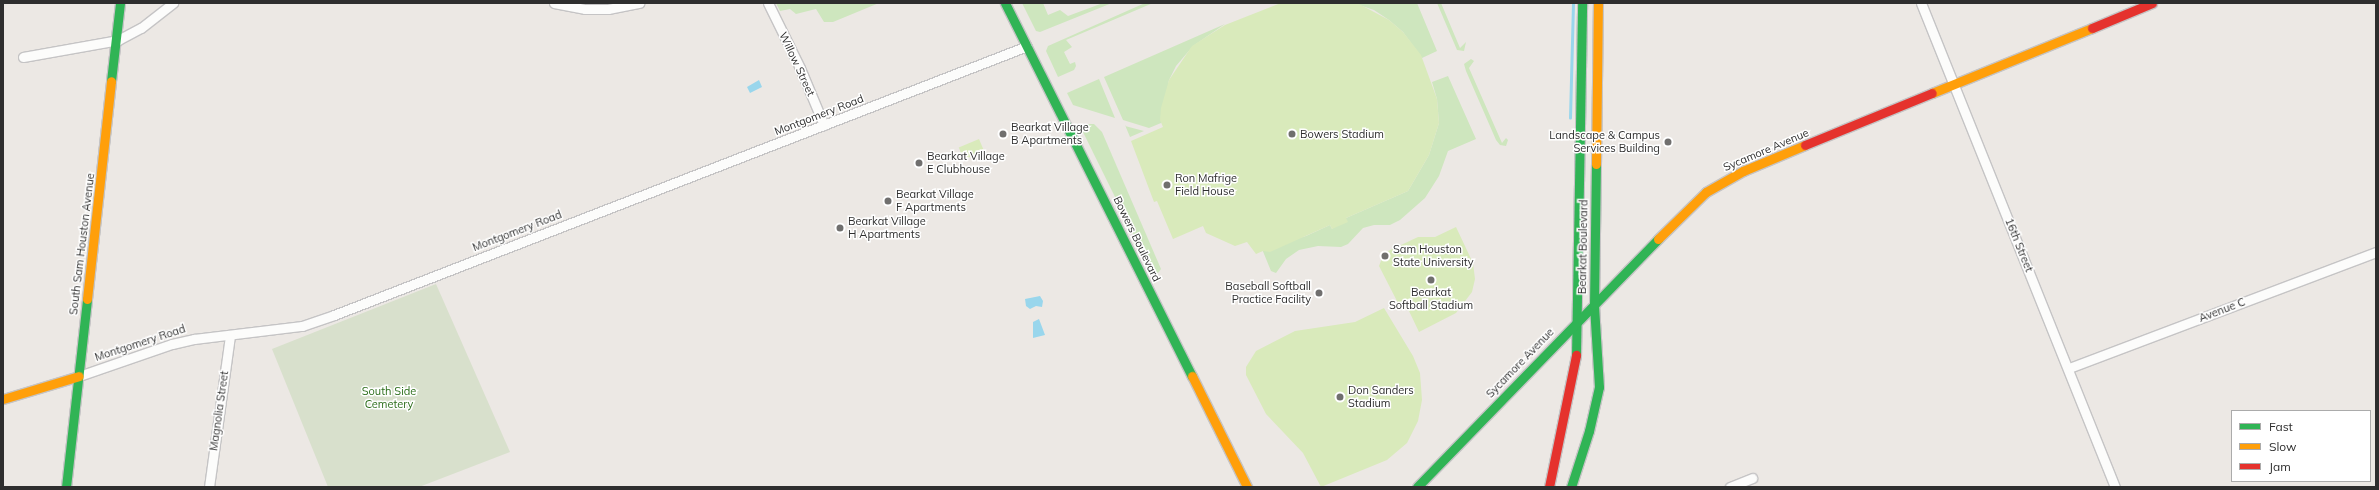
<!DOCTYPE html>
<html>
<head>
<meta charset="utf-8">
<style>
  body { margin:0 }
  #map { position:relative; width:2379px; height:490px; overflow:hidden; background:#ece8e4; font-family:Mulish,sans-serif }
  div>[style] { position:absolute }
  .green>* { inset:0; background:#cee6be }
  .cemetery>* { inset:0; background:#d8e0cc }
  .pitch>* { inset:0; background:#d9eabb; transform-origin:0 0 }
  .water>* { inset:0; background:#99d6ec }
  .stream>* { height:2.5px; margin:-1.25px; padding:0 1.25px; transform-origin:1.25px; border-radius:1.25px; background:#99d6ec }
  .roads { filter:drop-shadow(1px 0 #c5c4c5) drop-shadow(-1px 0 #c5c4c5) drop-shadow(0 1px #c5c4c5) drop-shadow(0 -1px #c5c4c5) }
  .street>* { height:9px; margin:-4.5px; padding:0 4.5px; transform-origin:4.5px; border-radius:4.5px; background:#fcfcfb }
  .fast>* { height:9px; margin:-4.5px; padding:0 4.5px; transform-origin:4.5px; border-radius:4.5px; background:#30b455 }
  .slow>* { height:9px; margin:-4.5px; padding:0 4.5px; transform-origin:4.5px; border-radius:4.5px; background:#ff9f0a }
  .jam>* { height:9px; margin:-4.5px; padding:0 4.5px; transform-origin:4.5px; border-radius:4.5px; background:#e5322d }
  .dots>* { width:11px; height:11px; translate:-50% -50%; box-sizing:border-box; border:2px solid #fff; border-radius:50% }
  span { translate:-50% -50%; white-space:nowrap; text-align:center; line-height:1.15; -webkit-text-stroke:3px #fff; paint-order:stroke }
  .street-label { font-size:11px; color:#2e2e2e }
  .poi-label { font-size:11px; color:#2e2e2e }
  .left { translate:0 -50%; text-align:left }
  .right { translate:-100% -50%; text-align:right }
  .park-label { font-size:11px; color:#2c6e1b }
  .frame { position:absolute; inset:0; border:4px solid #2e2e2e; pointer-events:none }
  .legend { position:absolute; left:2231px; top:410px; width:140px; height:72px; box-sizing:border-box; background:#fff; border:1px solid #ababab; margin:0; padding:5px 7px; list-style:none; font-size:12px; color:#2e2e2e }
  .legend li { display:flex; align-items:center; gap:8px; height:20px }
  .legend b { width:20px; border:1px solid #ababab }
</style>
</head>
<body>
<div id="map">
  <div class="green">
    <i style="clip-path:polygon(776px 3px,879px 3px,833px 22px,824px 22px,816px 9px,796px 14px,790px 9px,780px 11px)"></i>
    <i style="clip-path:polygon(1022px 3px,1043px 3px,1048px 15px,1060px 10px,1068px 16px,1103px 3px,1112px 3px,1040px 32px,1036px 31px)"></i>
    <i style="clip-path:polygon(1145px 3px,1153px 3px,1066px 40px,1072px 47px,1064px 52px,1070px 64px,1075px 62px,1076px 66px,1074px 70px,1058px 77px,1046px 51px,1048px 46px)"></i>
    <i style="clip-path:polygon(1353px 3px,1417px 3px,1437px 51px,1422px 58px,1403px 32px,1389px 20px,1374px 10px)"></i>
    <i style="clip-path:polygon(1437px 3px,1441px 3px,1460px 48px,1466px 42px,1464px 51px,1457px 50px)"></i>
    <i style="clip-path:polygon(1225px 24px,1193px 46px,1176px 66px,1169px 80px,1161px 123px,1149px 128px,1123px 120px,1104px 77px)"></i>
    <i style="clip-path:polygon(1471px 59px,1474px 61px,1469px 68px,1502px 143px,1506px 138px,1508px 140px,1506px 146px,1500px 145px,1496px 140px,1466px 71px,1464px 64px)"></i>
    <i style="clip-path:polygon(1448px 76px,1476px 139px,1448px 151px,1439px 176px,1425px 198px,1400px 220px,1390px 225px,1374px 225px,1363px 228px,1348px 244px,1341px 247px,1318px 246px,1299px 250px,1286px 259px,1276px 273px,1271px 271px,1262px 249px,1306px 236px,1330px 225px,1332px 229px,1346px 218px,1408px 191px,1429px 155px,1439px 123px,1437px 99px,1432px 82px)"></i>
    <i style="clip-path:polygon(1099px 79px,1115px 118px,1073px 105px,1067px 93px)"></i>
    <i style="clip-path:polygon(1086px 124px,1094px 124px,1102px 132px,1161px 269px,1158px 273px,1151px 270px,1082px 130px)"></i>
    <i style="clip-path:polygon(1125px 125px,1125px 126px,1144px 131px,1130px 137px)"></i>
  </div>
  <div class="cemetery">
    <i style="clip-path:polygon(436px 284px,510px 452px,419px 487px,328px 487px,272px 349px)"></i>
  </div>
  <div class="pitch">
    <i style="clip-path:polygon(1281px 3px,1359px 4px,1389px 20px,1403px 32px,1421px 55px,1437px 99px,1439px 123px,1429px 155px,1408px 191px,1346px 218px,1348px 222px,1332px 229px,1330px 225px,1270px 252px,1263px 251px,1256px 254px,1247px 242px,1235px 246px,1206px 233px,1203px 226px,1173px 239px,1157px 201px,1154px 202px,1131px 141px,1163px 127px,1160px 120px,1161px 108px,1169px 80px,1192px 46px,1225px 25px)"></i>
    <i style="left:979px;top:139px;width:13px;height:22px;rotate:67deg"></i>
    <i style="clip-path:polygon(1456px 227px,1473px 263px,1475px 279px,1472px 292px,1456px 313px,1419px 332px,1409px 311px,1399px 305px,1379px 266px,1384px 253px,1418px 237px,1435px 237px)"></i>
    <i style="clip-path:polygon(1384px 308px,1413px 356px,1420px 373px,1422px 400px,1418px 421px,1407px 443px,1387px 460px,1321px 487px,1303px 453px,1266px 414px,1246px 375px,1246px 367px,1256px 351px,1295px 331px,1355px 322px)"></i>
  </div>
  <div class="water">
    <i style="clip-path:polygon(759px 80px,762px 87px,750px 93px,747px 87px)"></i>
    <i style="clip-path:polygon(1040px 296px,1043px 301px,1042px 307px,1036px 306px,1030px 309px,1026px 306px,1025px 299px)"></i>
    <i style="clip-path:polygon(1039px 319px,1045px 335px,1033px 338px,1033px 322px)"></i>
  </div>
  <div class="stream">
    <i style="left:1570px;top:118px;width:115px;rotate:-88.5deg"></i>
  </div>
  <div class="roads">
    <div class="street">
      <i style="left:554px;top:3px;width:32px;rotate:11deg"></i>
      <i style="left:585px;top:9px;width:23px"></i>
      <i style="left:608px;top:9px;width:32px;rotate:-11deg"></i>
      <i style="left:768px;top:3px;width:72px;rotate:63.8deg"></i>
      <i style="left:800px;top:68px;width:62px;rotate:67.2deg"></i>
      <i style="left:1921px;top:3px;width:521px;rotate:68.16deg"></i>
      <i style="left:23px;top:57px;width:97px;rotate:-10.1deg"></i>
      <i style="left:118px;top:40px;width:26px;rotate:-28deg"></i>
      <i style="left:141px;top:28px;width:41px;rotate:-38deg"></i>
      <i style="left:2069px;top:368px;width:328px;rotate:-20.7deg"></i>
      <i style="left:79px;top:376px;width:98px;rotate:-19deg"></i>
      <i style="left:172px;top:344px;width:23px;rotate:-13deg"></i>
      <i style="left:194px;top:339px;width:109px;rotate:-6.9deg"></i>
      <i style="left:302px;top:326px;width:34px;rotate:-19deg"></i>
      <i style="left:334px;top:315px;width:743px;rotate:-21.21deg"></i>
      <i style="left:209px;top:487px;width:153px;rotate:-82.1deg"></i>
      <i style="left:1730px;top:487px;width:24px;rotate:-22deg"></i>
    </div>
    <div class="fast">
      <i style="left:1005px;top:3px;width:417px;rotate:63.4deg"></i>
      <i style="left:111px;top:81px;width:79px;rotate:-83.4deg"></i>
      <i style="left:1576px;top:355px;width:352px;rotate:-89deg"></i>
      <i style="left:66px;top:487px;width:189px;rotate:-83.6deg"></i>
      <i style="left:1417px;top:487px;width:346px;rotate:-45.8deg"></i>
      <i style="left:1571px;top:487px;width:59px;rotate:-72.2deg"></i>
      <i style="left:1589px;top:431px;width:45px;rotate:-77.2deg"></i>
      <i style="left:1599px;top:387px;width:82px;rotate:-93.5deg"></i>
      <i style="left:1594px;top:305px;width:141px;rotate:-89.2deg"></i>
    </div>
    <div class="slow">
      <i style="left:1932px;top:93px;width:173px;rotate:-22.1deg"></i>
      <i style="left:1596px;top:164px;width:161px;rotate:-89.3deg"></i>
      <i style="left:1658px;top:239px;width:67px;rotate:-44.4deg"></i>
      <i style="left:1706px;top:192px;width:43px;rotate:-29.6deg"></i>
      <i style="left:1743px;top:171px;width:67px;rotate:-22.8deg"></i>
      <i style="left:87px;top:299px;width:219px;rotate:-83.7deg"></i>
      <i style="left:1192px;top:376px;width:124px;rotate:63.6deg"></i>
      <i style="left:3px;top:399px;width:79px;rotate:-16.8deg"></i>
    </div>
    <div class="jam">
      <i style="left:2092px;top:28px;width:65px;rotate:-22.6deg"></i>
      <i style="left:1805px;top:145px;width:137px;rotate:-22.3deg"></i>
      <i style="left:1549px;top:487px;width:135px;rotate:-78.4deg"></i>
    </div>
  </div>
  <div class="dots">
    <i style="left:1003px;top:134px;background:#706f6e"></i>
    <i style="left:1292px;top:134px;background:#706f6e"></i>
    <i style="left:1668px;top:142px;background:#706f6e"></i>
    <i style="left:919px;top:163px;background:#706f6e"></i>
    <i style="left:1167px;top:185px;background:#706f6e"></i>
    <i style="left:888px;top:201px;background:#706f6e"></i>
    <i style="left:840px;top:228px;background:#706f6e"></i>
    <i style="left:1385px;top:256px;background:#706f6e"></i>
    <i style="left:1431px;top:280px;background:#706f6e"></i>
    <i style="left:1319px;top:293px;background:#706f6e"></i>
    <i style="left:1340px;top:397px;background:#706f6e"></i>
  </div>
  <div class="street-label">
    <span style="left:797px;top:64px;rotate:65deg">Willow Street</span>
    <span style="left:819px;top:115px;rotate:-21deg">Montgomery Road</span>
    <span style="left:1766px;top:150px;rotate:-23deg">Sycamore Avenue</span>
    <span style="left:517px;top:231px;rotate:-21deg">Montgomery Road</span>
    <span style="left:1137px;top:239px;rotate:64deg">Bowers Boulevard</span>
    <span style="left:82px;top:244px;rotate:-83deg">South Sam Houston Avenue</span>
    <span style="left:2019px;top:245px;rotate:68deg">16th Street</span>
    <span style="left:1583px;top:247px;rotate:-89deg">Bearkat Boulevard</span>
    <span style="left:2222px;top:310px;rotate:-21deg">Avenue C</span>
    <span style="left:140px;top:343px;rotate:-18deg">Montgomery Road</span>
    <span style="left:1520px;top:363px;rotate:-46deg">Sycamore Avenue</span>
    <span style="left:219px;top:411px;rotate:-82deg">Magnolia Street</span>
  </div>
  <div class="poi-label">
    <span class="left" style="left:1011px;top:134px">Bearkat Village<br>B Apartments</span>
    <span class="left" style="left:1300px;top:134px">Bowers Stadium</span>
    <span class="right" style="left:1660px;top:142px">Landscape &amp; Campus<br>Services Building</span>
    <span class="left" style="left:927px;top:163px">Bearkat Village<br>E Clubhouse</span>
    <span class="left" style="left:1175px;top:185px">Ron Mafrige<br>Field House</span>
    <span class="left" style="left:896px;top:201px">Bearkat Village<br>F Apartments</span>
    <span class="left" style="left:848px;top:228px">Bearkat Village<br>H Apartments</span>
    <span class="left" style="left:1393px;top:256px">Sam Houston<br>State University</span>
    <span class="right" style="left:1311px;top:293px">Baseball Softball<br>Practice Facility</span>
    <span style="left:1431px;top:299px">Bearkat<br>Softball Stadium</span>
    <span class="left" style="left:1348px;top:397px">Don Sanders<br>Stadium</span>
  </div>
  <div class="park-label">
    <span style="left:389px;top:398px">South Side<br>Cemetery</span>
  </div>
  <div class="frame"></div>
  <ul class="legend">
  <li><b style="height:5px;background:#30b455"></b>Fast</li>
  <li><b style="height:5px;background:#ff9f0a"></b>Slow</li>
  <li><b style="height:5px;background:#e5322d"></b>Jam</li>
  </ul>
</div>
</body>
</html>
